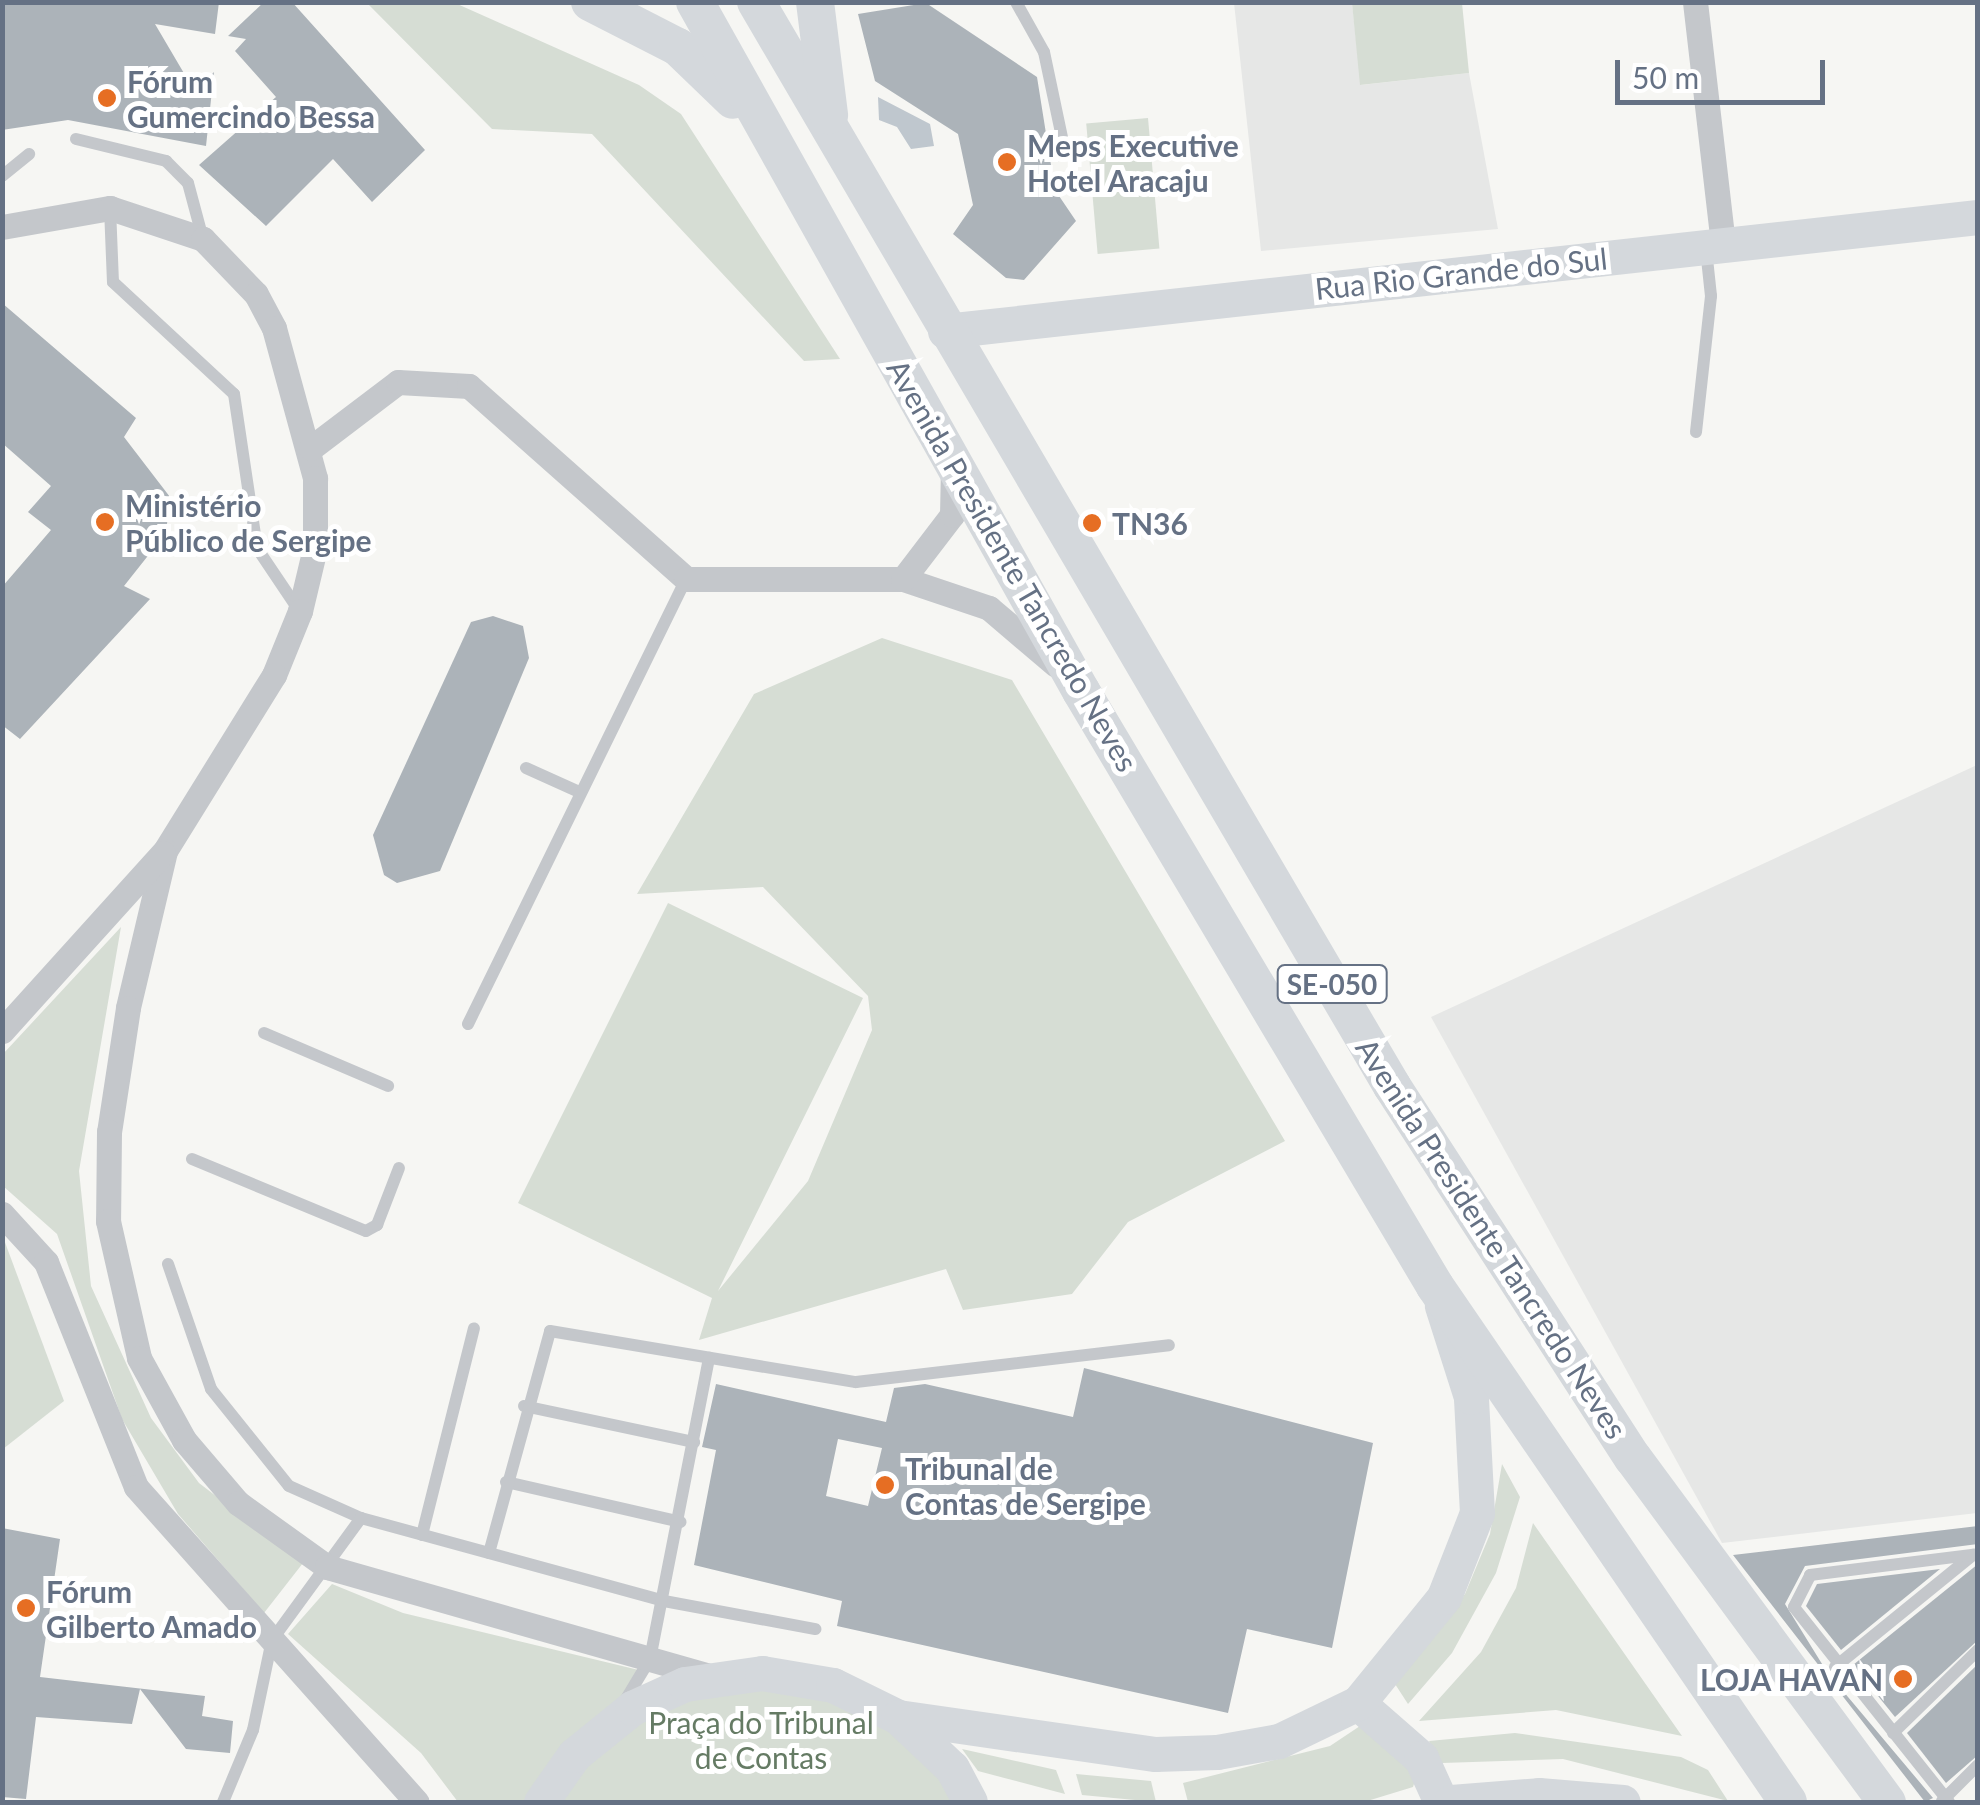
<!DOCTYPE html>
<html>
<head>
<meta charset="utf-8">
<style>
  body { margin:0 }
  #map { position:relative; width:1980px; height:1805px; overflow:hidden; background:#f6f6f3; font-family:Lato,sans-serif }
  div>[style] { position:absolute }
  .built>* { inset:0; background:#e6e7e6 }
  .green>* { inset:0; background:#d6ddd4; transform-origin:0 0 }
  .water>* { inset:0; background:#bfc7ce }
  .building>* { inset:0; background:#acb3b9 }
  .lane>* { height:12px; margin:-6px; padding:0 6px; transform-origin:6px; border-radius:6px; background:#c4c7cb }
  .street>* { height:25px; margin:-12.5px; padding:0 12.5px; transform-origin:12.5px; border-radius:12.5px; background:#c4c7cb }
  .secondary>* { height:35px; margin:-17.5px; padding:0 17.5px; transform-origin:17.5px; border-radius:17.5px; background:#d4d8dc }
  .primary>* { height:38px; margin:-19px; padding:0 19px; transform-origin:19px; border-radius:19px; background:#d4d8dc }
  .dots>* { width:28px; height:28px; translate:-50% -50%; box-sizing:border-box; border:5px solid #fff; border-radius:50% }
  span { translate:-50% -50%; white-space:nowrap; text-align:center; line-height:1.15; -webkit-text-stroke:10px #fff; paint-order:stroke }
  .shield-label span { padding:2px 8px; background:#fff; border:2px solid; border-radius:8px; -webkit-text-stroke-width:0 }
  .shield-label { font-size:28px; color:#657184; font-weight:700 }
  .poi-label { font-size:30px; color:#657184; font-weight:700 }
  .left { translate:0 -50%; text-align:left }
  .right { translate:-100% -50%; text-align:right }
  .street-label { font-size:30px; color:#657184 }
  .park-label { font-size:30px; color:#657b64 }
  .frame { position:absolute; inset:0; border:5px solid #657184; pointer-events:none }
  .scale { position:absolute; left:1615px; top:60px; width:210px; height:45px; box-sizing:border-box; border:5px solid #657184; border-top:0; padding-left:12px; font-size:30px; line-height:35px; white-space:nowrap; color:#657184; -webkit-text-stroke:8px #fff; paint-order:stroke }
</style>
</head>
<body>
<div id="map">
  <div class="built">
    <i style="clip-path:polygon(1234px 3px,1352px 3px,1361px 85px,1469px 73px,1498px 229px,1261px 251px)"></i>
    <i style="clip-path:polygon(1977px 765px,1977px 1513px,1722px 1543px,1431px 1017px)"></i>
  </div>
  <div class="green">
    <i style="clip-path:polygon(367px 3px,455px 3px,639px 85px,681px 114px,840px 359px,804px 361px,592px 134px,492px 129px)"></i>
    <i style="clip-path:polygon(1352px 3px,1462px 3px,1469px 73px,1360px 85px)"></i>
    <i style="left:1148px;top:118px;width:131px;height:62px;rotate:85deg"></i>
    <i style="clip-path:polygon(882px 638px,1012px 680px,1285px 1141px,1128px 1222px,1072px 1294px,963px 1310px,946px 1269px,699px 1340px,712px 1298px,518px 1203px,668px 903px,863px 998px,718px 1291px,808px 1181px,872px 1030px,868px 996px,763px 887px,637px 894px,754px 694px)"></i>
    <i style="clip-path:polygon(121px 927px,79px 1171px,91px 1286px,151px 1418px,199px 1483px,303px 1563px,264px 1613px,178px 1514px,122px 1419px,57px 1234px,3px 1186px,3px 1054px)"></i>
    <i style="clip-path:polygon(3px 1237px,64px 1401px,3px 1449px)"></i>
    <i style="clip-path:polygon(1502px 1464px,1520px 1497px,1496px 1573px,1452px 1653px,1408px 1704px,1395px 1684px,1465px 1594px,1490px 1534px)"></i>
    <i style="clip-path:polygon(1533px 1523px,1682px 1736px,1556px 1710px,1419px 1721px,1481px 1652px,1516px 1588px)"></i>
    <i style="clip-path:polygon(332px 1584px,403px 1613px,647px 1672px,527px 1802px,458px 1802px,421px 1753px,288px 1634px)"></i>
    <i style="clip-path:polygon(762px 1673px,898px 1717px,970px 1802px,541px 1802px,632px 1708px)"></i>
    <i style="clip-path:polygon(1366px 1722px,1417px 1774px,1413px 1787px,1364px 1802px,1188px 1802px,1183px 1783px,1330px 1746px)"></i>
    <i style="clip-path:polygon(1515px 1733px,1681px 1757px,1708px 1770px,1728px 1801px,1563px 1759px,1442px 1763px,1429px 1741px)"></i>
    <i style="clip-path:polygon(962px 1749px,1056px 1770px,1065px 1794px,978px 1771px)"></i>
    <i style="clip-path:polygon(1076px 1774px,1151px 1781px,1156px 1802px,1082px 1795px)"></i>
  </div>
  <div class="water">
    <i style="clip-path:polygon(878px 97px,930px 124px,934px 146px,911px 149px,897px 127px,879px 120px)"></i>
  </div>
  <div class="building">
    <i style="clip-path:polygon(2px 2px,219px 2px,215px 34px,155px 24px,195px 92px,214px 72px,206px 146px,68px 120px,2px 130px)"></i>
    <i style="clip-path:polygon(264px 2px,292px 2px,425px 150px,372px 202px,333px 159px,266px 226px,199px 165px,276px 97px,235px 51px,246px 39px,228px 36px)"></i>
    <i style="clip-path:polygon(926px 3px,1037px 77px,1055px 190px,1076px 221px,1024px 280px,1006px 278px,953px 234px,973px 205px,958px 134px,875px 81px,858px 14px)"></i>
    <i style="clip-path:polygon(2px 303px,136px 418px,124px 437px,170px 497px,166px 533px,124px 586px,150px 599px,20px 739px,2px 725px,2px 587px,51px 530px,28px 512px,51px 486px,2px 443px)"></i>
    <i style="clip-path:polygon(493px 616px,523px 626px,529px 658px,440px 871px,397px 883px,384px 875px,373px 835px,471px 622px)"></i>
    <i style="clip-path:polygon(evenodd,1084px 1368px,1373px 1443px,1332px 1648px,1247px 1629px,1228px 1713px,837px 1626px,842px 1601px,694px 1565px,716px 1450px,702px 1447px,716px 1384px,886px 1422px,894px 1388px,925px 1384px,1073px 1417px,1084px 1368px,838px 1439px,882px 1448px,868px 1506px,826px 1496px,838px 1439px)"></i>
    <i style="clip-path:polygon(1978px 1526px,1978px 1544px,1805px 1566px,1785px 1604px,1827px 1672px,1933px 1798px,1925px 1802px,1733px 1555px)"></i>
    <i style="clip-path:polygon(2px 1528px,60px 1539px,40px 1677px,205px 1696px,202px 1716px,233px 1721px,230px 1753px,186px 1749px,140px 1689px,132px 1724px,36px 1717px,26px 1799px,2px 1797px)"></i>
    <i style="clip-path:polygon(1978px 1564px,1978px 1640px,1895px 1717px,1853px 1665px)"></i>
    <i style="clip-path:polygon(1940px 1569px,1841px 1650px,1806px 1606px,1817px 1584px)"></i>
    <i style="clip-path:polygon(1978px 1664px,1978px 1755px,1946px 1783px,1907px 1733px)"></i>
  </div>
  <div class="lane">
    <i style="left:1016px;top:2px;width:57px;rotate:60.8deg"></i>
    <i style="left:1044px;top:52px;width:102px;rotate:78.1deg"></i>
    <i style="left:76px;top:139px;width:93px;rotate:13.7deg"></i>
    <i style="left:166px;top:161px;width:31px;rotate:45deg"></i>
    <i style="left:188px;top:183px;width:58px;rotate:75deg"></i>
    <i style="left:2px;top:176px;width:35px;rotate:-39deg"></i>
    <i style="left:110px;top:208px;width:74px;rotate:87.7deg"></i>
    <i style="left:113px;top:282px;width:165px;rotate:42.8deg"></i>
    <i style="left:234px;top:394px;width:156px;rotate:81.5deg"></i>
    <i style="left:257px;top:548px;width:73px;rotate:56.1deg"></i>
    <i style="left:1696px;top:432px;width:137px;rotate:-83.7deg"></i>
    <i style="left:1711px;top:296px;width:47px;rotate:-96.1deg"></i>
    <i style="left:526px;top:768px;width:56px;rotate:24.3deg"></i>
    <i style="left:468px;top:1024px;width:496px;rotate:-63.9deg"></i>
    <i style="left:264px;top:1033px;width:135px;rotate:23.1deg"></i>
    <i style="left:192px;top:1159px;width:188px;rotate:22.5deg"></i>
    <i style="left:366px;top:1231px;width:13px;rotate:-29deg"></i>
    <i style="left:377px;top:1225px;width:61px;rotate:-68.9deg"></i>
    <i style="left:168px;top:1264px;width:132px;rotate:71deg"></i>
    <i style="left:211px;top:1389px;width:124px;rotate:51.2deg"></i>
    <i style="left:289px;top:1486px;width:79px;rotate:24deg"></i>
    <i style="left:361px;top:1518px;width:314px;rotate:15.3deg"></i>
    <i style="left:664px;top:1601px;width:154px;rotate:10.5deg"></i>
    <i style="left:524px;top:1406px;width:174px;rotate:12deg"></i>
    <i style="left:506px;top:1482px;width:179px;rotate:12.9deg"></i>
    <i style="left:422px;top:1535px;width:213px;rotate:-75.9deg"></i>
    <i style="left:489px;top:1553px;width:230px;rotate:-74.6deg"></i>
    <i style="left:550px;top:1331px;width:310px;rotate:9.5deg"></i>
    <i style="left:856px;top:1382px;width:315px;rotate:-6.7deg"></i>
    <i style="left:1835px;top:1667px;width:178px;rotate:-39.1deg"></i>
    <i style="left:623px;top:1704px;width:52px;rotate:-59deg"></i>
    <i style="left:650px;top:1659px;width:307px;rotate:-78.9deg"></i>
    <i style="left:1893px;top:1733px;width:119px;rotate:-44.3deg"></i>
    <i style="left:1942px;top:1801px;width:51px;rotate:-45deg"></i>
    <i style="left:223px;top:1802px;width:78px;rotate:-67.4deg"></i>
    <i style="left:253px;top:1730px;width:92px;rotate:-78.1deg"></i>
    <i style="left:272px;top:1640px;width:151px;rotate:-53.9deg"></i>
    <i style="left:1949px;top:1802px;width:249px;rotate:-128.5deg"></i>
    <i style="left:1794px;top:1607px;width:36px;rotate:-63deg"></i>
    <i style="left:1810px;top:1575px;width:169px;rotate:-7.1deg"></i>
  </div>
  <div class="street">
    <i style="left:1695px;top:2px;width:244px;rotate:83.4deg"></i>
    <i style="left:2px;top:227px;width:110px;rotate:-10deg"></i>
    <i style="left:110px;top:208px;width:98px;rotate:18.4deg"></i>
    <i style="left:203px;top:239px;width:76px;rotate:46.1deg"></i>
    <i style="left:256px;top:294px;width:38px;rotate:62deg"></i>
    <i style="left:274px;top:328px;width:156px;rotate:74.7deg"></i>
    <i style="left:315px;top:478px;width:70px;rotate:90deg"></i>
    <i style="left:315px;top:548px;width:65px;rotate:103.4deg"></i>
    <i style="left:300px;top:611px;width:69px;rotate:112.1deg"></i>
    <i style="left:274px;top:675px;width:207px;rotate:121.8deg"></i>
    <i style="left:165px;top:851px;width:161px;rotate:103.3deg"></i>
    <i style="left:128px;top:1008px;width:125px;rotate:98.7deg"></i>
    <i style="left:109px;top:1132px;width:89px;rotate:90.6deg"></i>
    <i style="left:108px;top:1221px;width:140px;rotate:77.2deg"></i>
    <i style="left:139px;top:1358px;width:94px;rotate:61.2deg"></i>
    <i style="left:184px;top:1440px;width:83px;rotate:49.4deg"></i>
    <i style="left:238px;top:1503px;width:110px;rotate:35.7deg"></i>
    <i style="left:327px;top:1567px;width:397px;rotate:15.9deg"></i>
    <i style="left:311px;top:448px;width:109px;rotate:-37.2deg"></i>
    <i style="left:398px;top:382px;width:71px;rotate:3.2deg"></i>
    <i style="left:469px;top:386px;width:290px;rotate:41.6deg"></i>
    <i style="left:686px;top:579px;width:217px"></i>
    <i style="left:903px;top:579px;width:91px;rotate:18.6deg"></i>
    <i style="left:989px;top:608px;width:88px;rotate:40.4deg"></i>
    <i style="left:903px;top:579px;width:81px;rotate:-52.6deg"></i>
    <i style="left:952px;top:515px;width:48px;rotate:-88.8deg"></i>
    <i style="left:2px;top:1031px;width:240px;rotate:-47.9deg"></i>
    <i style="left:2px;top:1214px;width:65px;rotate:47.5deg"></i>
    <i style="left:46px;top:1262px;width:242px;rotate:68.2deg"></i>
    <i style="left:136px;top:1487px;width:422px;rotate:48.3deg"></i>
  </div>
  <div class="secondary">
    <i style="left:945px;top:331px;width:1039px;rotate:-6.3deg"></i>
    <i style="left:1358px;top:1703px;width:84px;rotate:41.1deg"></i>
    <i style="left:1421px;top:1758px;width:48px;rotate:65.6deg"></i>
    <i style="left:898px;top:1717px;width:260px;rotate:8.2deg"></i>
    <i style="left:1155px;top:1754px;width:62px;rotate:-1.8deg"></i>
    <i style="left:1217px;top:1752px;width:63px;rotate:-10.1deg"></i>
    <i style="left:1279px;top:1741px;width:88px;rotate:-25.7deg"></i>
    <i style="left:1358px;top:1703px;width:136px;rotate:-50.9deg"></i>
    <i style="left:1444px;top:1597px;width:90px;rotate:-68.6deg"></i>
    <i style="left:1477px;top:1513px;width:116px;rotate:-93deg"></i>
    <i style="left:1471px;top:1397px;width:96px;rotate:-107.7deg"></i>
    <i style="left:541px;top:1802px;width:57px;rotate:-54.9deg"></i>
    <i style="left:574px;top:1755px;width:75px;rotate:-39deg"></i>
    <i style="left:632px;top:1708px;width:58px;rotate:-24.4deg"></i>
    <i style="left:685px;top:1684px;width:78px;rotate:-8.1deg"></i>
    <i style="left:762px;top:1673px;width:72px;rotate:9.6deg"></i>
    <i style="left:833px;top:1685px;width:72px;rotate:26.2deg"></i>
    <i style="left:898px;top:1717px;width:74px;rotate:43.4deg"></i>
    <i style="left:952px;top:1768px;width:38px;rotate:62deg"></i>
    <i style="left:1451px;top:1802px;width:88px;rotate:-4.5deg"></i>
    <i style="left:1539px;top:1795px;width:84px;rotate:4.8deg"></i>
  </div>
  <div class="primary">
    <i style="left:590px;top:2px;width:99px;rotate:27.1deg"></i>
    <i style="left:678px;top:47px;width:76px;rotate:43.9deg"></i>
    <i style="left:695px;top:2px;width:790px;rotate:60.74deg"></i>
    <i style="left:1081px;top:691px;width:692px;rotate:59.25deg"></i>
    <i style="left:1435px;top:1286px;width:625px;rotate:55.62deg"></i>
    <i style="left:756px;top:2px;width:1257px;rotate:59.6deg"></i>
    <i style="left:1392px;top:1086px;width:443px;rotate:57.1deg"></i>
    <i style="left:1633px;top:1458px;width:428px;rotate:53.6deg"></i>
    <i style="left:815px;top:2px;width:114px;rotate:82.9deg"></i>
  </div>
  <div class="dots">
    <i style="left:107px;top:98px;background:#e66e23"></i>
    <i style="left:1007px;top:162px;background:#e66e23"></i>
    <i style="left:105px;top:522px;background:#e66e23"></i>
    <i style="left:1092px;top:523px;background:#e66e23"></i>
    <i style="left:885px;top:1485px;background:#e66e23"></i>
    <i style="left:26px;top:1608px;background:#e66e23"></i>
    <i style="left:1903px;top:1679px;background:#e66e23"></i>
  </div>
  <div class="shield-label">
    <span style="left:1332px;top:984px">SE-050</span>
  </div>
  <div class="poi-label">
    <span class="left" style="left:127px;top:98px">Fórum<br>Gumercindo Bessa</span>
    <span class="left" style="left:1027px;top:162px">Meps Executive<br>Hotel Aracaju</span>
    <span class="left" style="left:125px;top:522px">Ministério<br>Público de Sergipe</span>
    <span class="left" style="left:1112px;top:523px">TN36</span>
    <span class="left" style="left:905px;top:1485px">Tribunal de<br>Contas de Sergipe</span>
    <span class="left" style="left:46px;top:1608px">Fórum<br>Gilberto Amado</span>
    <span class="right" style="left:1883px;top:1679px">LOJA HAVAN</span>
  </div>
  <div class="street-label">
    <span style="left:1461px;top:273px;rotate:-6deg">Rua Rio Grande do Sul</span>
    <span style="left:1013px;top:565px;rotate:60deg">Avenida Presidente Tancredo Neves</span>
    <span style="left:1492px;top:1238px;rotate:57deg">Avenida Presidente Tancredo Neves</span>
  </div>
  <div class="park-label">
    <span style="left:761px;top:1739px">Praça do Tribunal<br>de Contas</span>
  </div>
  <div class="frame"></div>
  <div class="scale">50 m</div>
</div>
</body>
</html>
